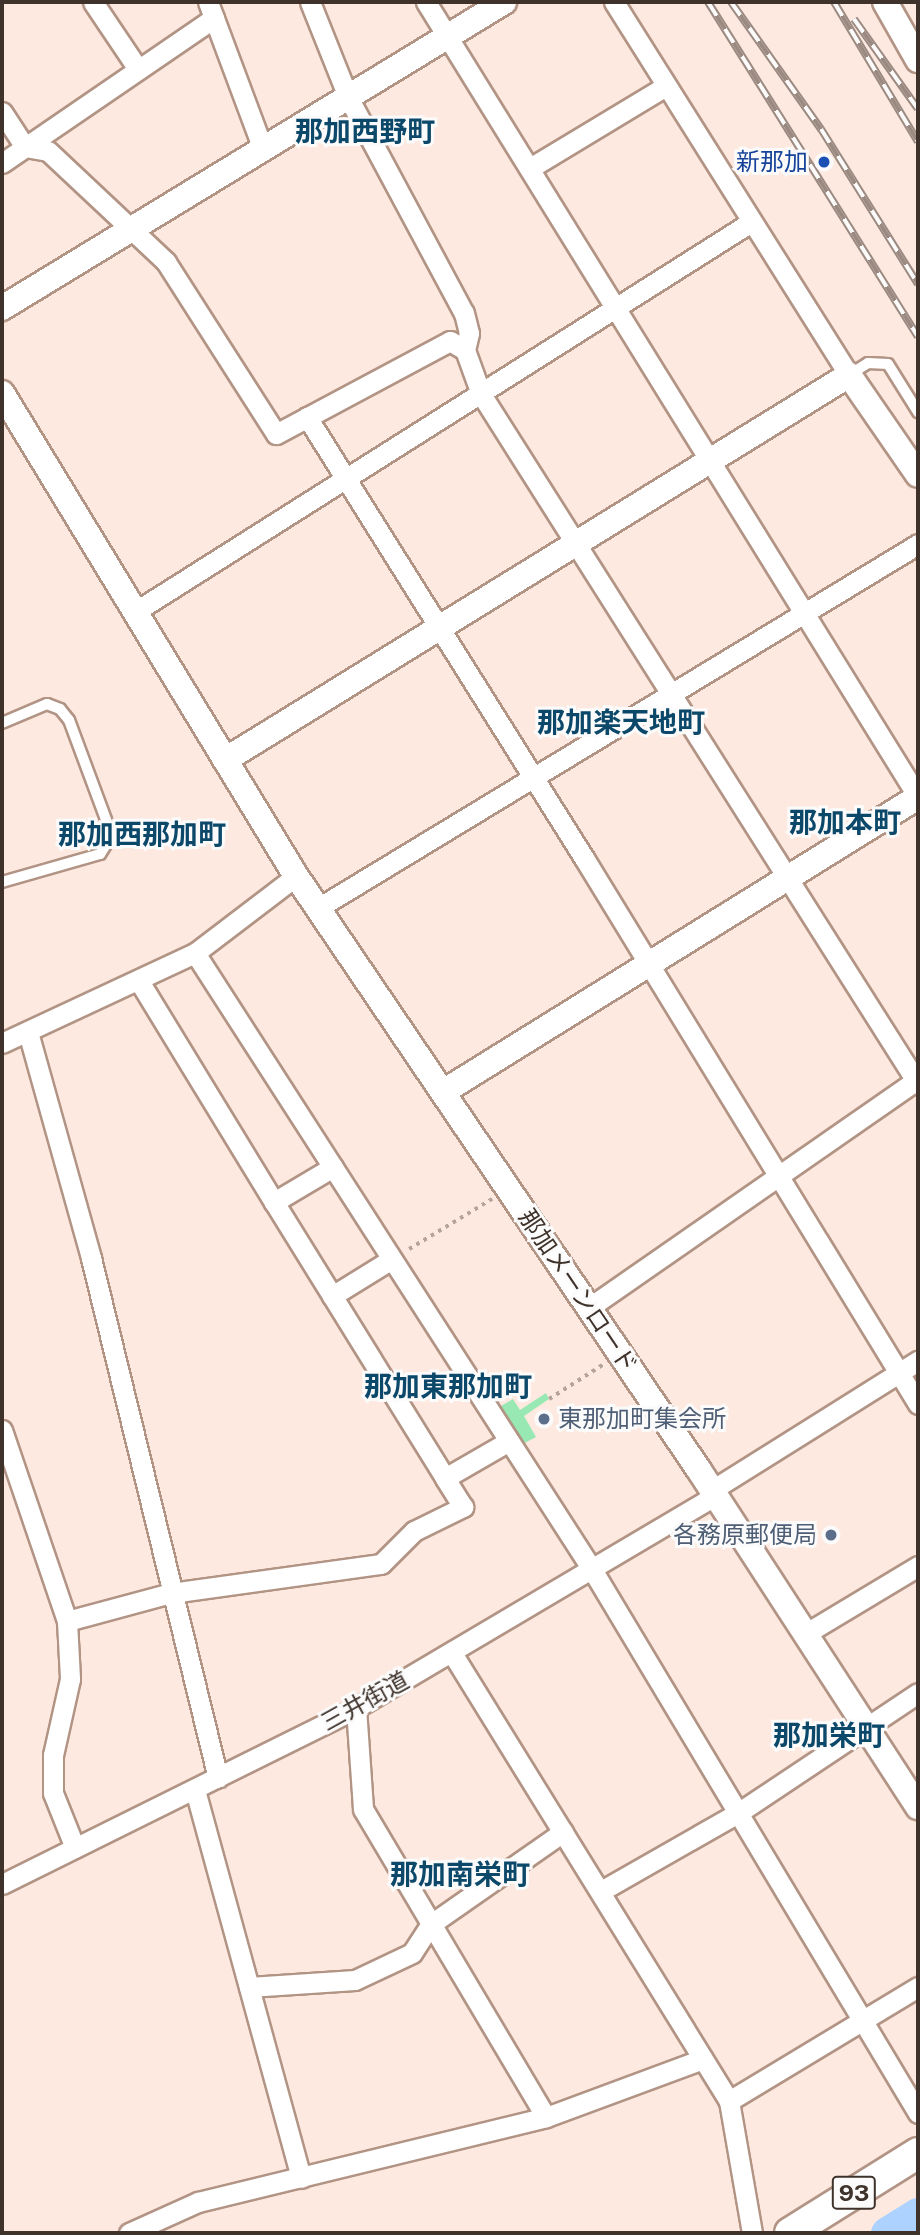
<!DOCTYPE html>
<html>
<head>
<meta charset="utf-8">
<style>
  body { margin:0 }
  #map { position:relative; width:920px; height:2235px; overflow:hidden; background:#fde9df; font-family:"Public Sans","Noto Sans JP",sans-serif }
  div>[style] { position:absolute }
  .green>* { inset:0; background:#97e8b3 }
  .river>* { height:33px; margin:-16.5px; padding:0 16.5px; transform-origin:16.5px; border-radius:16.5px; background:#add2ff }
  .path>* { height:3.5px; margin-top:-1.75px; transform-origin:0; background:repeating-linear-gradient(90deg,#b5a49c 0 3.5px,transparent 0 8.5px) }
  .roads { filter:drop-shadow(2px 0 #b29485) drop-shadow(-2px 0 #b29485) drop-shadow(0 2px #b29485) drop-shadow(0 -2px #b29485) }
  .service>* { height:10px; margin:-5px; padding:0 5px; transform-origin:5px; border-radius:5px; background:#fff }
  .minor>* { height:19px; margin:-9.5px; padding:0 9.5px; transform-origin:9.5px; border-radius:9.5px; background:#fff }
  .tertiary>* { height:24px; margin:-12px; padding:0 12px; transform-origin:12px; border-radius:12px; background:#fff }
  .primary>* { height:30px; margin:-15px; padding:0 15px; transform-origin:15px; border-radius:15px; background:#fff }
  .rail>* { height:8px; margin-top:-4px; transform-origin:0; background:repeating-linear-gradient(90deg,#fbfbfb 0 16px,#9a8a82 0 32px); box-sizing:border-box; border-block:2px solid #9a8a82 }
  .dots>* { width:19px; height:19px; translate:-50% -50%; box-sizing:border-box; border:4px solid #fbfbfb; border-radius:50% }
  span { translate:-50% -50%; white-space:nowrap; text-align:center; line-height:1.15; -webkit-text-stroke:6px #fbfbfb; paint-order:stroke }
  .shield-label span { padding:2px 5px; background:#fbfbfb; border:2px solid; border-radius:5px; -webkit-text-stroke-width:0 }
  .shield-label { font-size:23px; color:#3e322b; font-weight:700 }
  .transit-label { font-size:24px; color:#164399 }
  .right { translate:-100% -50%; text-align:right }
  .street-label { font-size:24px; color:#3e322b }
  .service-label { font-size:24px; color:#4e5e75 }
  .left { translate:0 -50%; text-align:left }
  .quarter-label { font-size:28px; color:#0c4869; font-weight:700 }
  .frame { position:absolute; inset:0; border:4px solid #3e322b; pointer-events:none }
</style>
</head>
<body>
<div id="map">
  <div class="green">
    <i style="clip-path:polygon(546px 1393px,549px 1399px,524px 1416px,536px 1437px,513px 1449px,489px 1413px,513px 1399px,520px 1410px)"></i>
  </div>
  <div class="river">
    <i style="left:887px;top:2233px;width:36px;rotate:-32deg"></i>
  </div>
  <div class="path">
    <i style="left:409px;top:1249px;width:97px;rotate:-31.1deg"></i>
    <i style="left:549px;top:1399px;width:65px;rotate:-32.5deg"></i>
  </div>
  <div class="roads">
    <div class="service">
      <i style="left:849px;top:375px;width:22px;rotate:-32deg"></i>
      <i style="left:868px;top:363px;width:20px;rotate:3deg"></i>
      <i style="left:888px;top:364px;width:57px;rotate:58deg"></i>
      <i style="left:2px;top:723px;width:49px;rotate:-22.9deg"></i>
      <i style="left:47px;top:704px;width:14px;rotate:21deg"></i>
      <i style="left:60px;top:709px;width:14px;rotate:51deg"></i>
      <i style="left:69px;top:720px;width:112px;rotate:69.6deg"></i>
      <i style="left:108px;top:825px;width:18px;rotate:93deg"></i>
      <i style="left:107px;top:843px;width:13px;rotate:122deg"></i>
      <i style="left:100px;top:854px;width:102px;rotate:164.1deg"></i>
    </div>
    <div class="minor">
      <i style="left:93px;top:2px;width:81px;rotate:56.1deg"></i>
      <i style="left:208px;top:2px;width:157px;rotate:69.5deg"></i>
      <i style="left:310px;top:2px;width:102px;rotate:68.2deg"></i>
      <i style="left:348px;top:97px;width:245px;rotate:61.8deg"></i>
      <i style="left:464px;top:313px;width:21px;rotate:76deg"></i>
      <i style="left:469px;top:333px;width:17px;rotate:103deg"></i>
      <i style="left:465px;top:350px;width:47px;rotate:70deg"></i>
      <i style="left:481px;top:394px;width:817px;rotate:57.65deg"></i>
      <i style="left:426px;top:2px;width:935px;rotate:58.25deg"></i>
      <i style="left:614px;top:2px;width:441px;rotate:57.8deg"></i>
      <i style="left:2px;top:112px;width:42px;rotate:56.7deg"></i>
      <i style="left:25px;top:147px;width:23px;rotate:10deg"></i>
      <i style="left:48px;top:151px;width:162px;rotate:43.2deg"></i>
      <i style="left:166px;top:262px;width:204px;rotate:57.4deg"></i>
      <i style="left:276px;top:434px;width:197px;rotate:-28.1deg"></i>
      <i style="left:450px;top:341px;width:17px;rotate:31deg"></i>
      <i style="left:2px;top:163px;width:257px;rotate:-34.4deg"></i>
      <i style="left:530px;top:168px;width:159px;rotate:-31.1deg"></i>
      <i style="left:307px;top:417px;width:521px;rotate:57.87deg"></i>
      <i style="left:584px;top:858px;width:640px;rotate:58.54deg"></i>
      <i style="left:133px;top:613px;width:731px;rotate:-32.32deg"></i>
      <i style="left:318px;top:908px;width:702px;rotate:-31.24deg"></i>
      <i style="left:195px;top:953px;width:735px;rotate:57.22deg"></i>
      <i style="left:593px;top:1571px;width:632px;rotate:59.05deg"></i>
      <i style="left:139px;top:981px;width:259px;rotate:58.6deg"></i>
      <i style="left:28px;top:1032px;width:235px;rotate:74.4deg"></i>
      <i style="left:91px;top:1258px;width:535px;rotate:76.28deg"></i>
      <i style="left:2px;top:1043px;width:213px;rotate:-25deg"></i>
      <i style="left:195px;top:953px;width:127px;rotate:-37.3deg"></i>
      <i style="left:333px;top:1167px;width:69px;rotate:149.3deg"></i>
      <i style="left:274px;top:1202px;width:325px;rotate:58.2deg"></i>
      <i style="left:332px;top:1296px;width:70px;rotate:-31.7deg"></i>
      <i style="left:590px;top:1307px;width:399px;rotate:-34.8deg"></i>
      <i style="left:2px;top:1430px;width:202px;rotate:71.2deg"></i>
      <i style="left:67px;top:1621px;width:58px;rotate:87deg"></i>
      <i style="left:70px;top:1679px;width:78px;rotate:102.6deg"></i>
      <i style="left:53px;top:1755px;width:38px;rotate:90deg"></i>
      <i style="left:53px;top:1793px;width:59px;rotate:68.2deg"></i>
      <i style="left:712px;top:1490px;width:243px;rotate:-32.1deg"></i>
      <i style="left:67px;top:1621px;width:108px;rotate:-15.1deg"></i>
      <i style="left:171px;top:1593px;width:212px;rotate:-7.9deg"></i>
      <i style="left:381px;top:1564px;width:47px;rotate:-45deg"></i>
      <i style="left:414px;top:1531px;width:55px;rotate:-26.1deg"></i>
      <i style="left:463px;top:1507px;width:34px;rotate:-122deg"></i>
      <i style="left:445px;top:1478px;width:74px;rotate:-30deg"></i>
      <i style="left:805px;top:1634px;width:132px;rotate:-31deg"></i>
      <i style="left:452px;top:1653px;width:527px;rotate:58.27deg"></i>
      <i style="left:729px;top:2101px;width:134px;rotate:80.1deg"></i>
      <i style="left:356px;top:1708px;width:101px;rotate:86deg"></i>
      <i style="left:363px;top:1809px;width:358px;rotate:59.3deg"></i>
      <i style="left:195px;top:1790px;width:402px;rotate:74.7deg"></i>
      <i style="left:2px;top:1884px;width:395px;rotate:-26.4deg"></i>
      <i style="left:356px;top:1708px;width:418px;rotate:-30.6deg"></i>
      <i style="left:601px;top:1891px;width:158px;rotate:-29.7deg"></i>
      <i style="left:738px;top:1813px;width:216px;rotate:-33.7deg"></i>
      <i style="left:249px;top:1987px;width:106px;rotate:-3.8deg"></i>
      <i style="left:355px;top:1980px;width:63px;rotate:-25.3deg"></i>
      <i style="left:412px;top:1953px;width:35px;rotate:-57deg"></i>
      <i style="left:431px;top:1924px;width:161px;rotate:-34.9deg"></i>
      <i style="left:729px;top:2101px;width:221px;rotate:-31.1deg"></i>
      <i style="left:129px;top:2233px;width:76px;rotate:-24.2deg"></i>
      <i style="left:198px;top:2202px;width:358px;rotate:-13.7deg"></i>
      <i style="left:546px;top:2117px;width:167px;rotate:-20.3deg"></i>
    </div>
    <div class="tertiary">
      <i style="left:885px;top:2px;width:67px;rotate:60.4deg"></i>
      <i style="left:2px;top:308px;width:588px;rotate:-31.36deg"></i>
      <i style="left:2px;top:393px;width:565px;rotate:58.67deg"></i>
      <i style="left:296px;top:876px;width:718px;rotate:55.85deg"></i>
      <i style="left:699px;top:1470px;width:402px;rotate:57deg"></i>
      <i style="left:225px;top:760px;width:733px;rotate:-31.67deg"></i>
      <i style="left:849px;top:375px;width:121px;rotate:55.4deg"></i>
      <i style="left:443px;top:1092px;width:559px;rotate:-31.84deg"></i>
    </div>
    <div class="primary">
      <i style="left:790px;top:2233px;width:151px;rotate:-32deg"></i>
    </div>
  </div>
  <div class="rail">
    <i style="left:708px;top:2px;width:395px;rotate:57.9deg"></i>
    <i style="left:731px;top:2px;width:156px;rotate:54.7deg"></i>
    <i style="left:821px;top:129px;width:183px;rotate:58deg"></i>
    <i style="left:834px;top:2px;width:163px;rotate:59deg"></i>
    <i style="left:854px;top:19px;width:110px;rotate:54.6deg"></i>
  </div>
  <div class="dots">
    <i style="left:824px;top:162px;background:#1a4fb4"></i>
    <i style="left:544px;top:1419px;background:#5c6f8a"></i>
    <i style="left:831px;top:1535px;background:#5c6f8a"></i>
  </div>
  <div class="shield-label">
    <span style="left:854px;top:2193px">93</span>
  </div>
  <div class="transit-label">
    <span class="right" style="left:808px;top:162px">新那加</span>
  </div>
  <div class="street-label">
    <span style="left:578px;top:1291px;rotate:56deg">那加メーンロード</span>
    <span style="left:365px;top:1701px;rotate:-29deg">三井街道</span>
  </div>
  <div class="service-label">
    <span class="left" style="left:558px;top:1419px">東那加町集会所</span>
    <span class="right" style="left:817px;top:1535px">各務原郵便局</span>
  </div>
  <div class="quarter-label">
    <span style="left:365px;top:131px">那加西野町</span>
    <span style="left:621px;top:722px">那加楽天地町</span>
    <span style="left:845px;top:822px">那加本町</span>
    <span style="left:142px;top:834px">那加西那加町</span>
    <span style="left:448px;top:1386px">那加東那加町</span>
    <span style="left:829px;top:1735px">那加栄町</span>
    <span style="left:460px;top:1874px">那加南栄町</span>
  </div>
  <div class="frame"></div>
</div>
</body>
</html>
